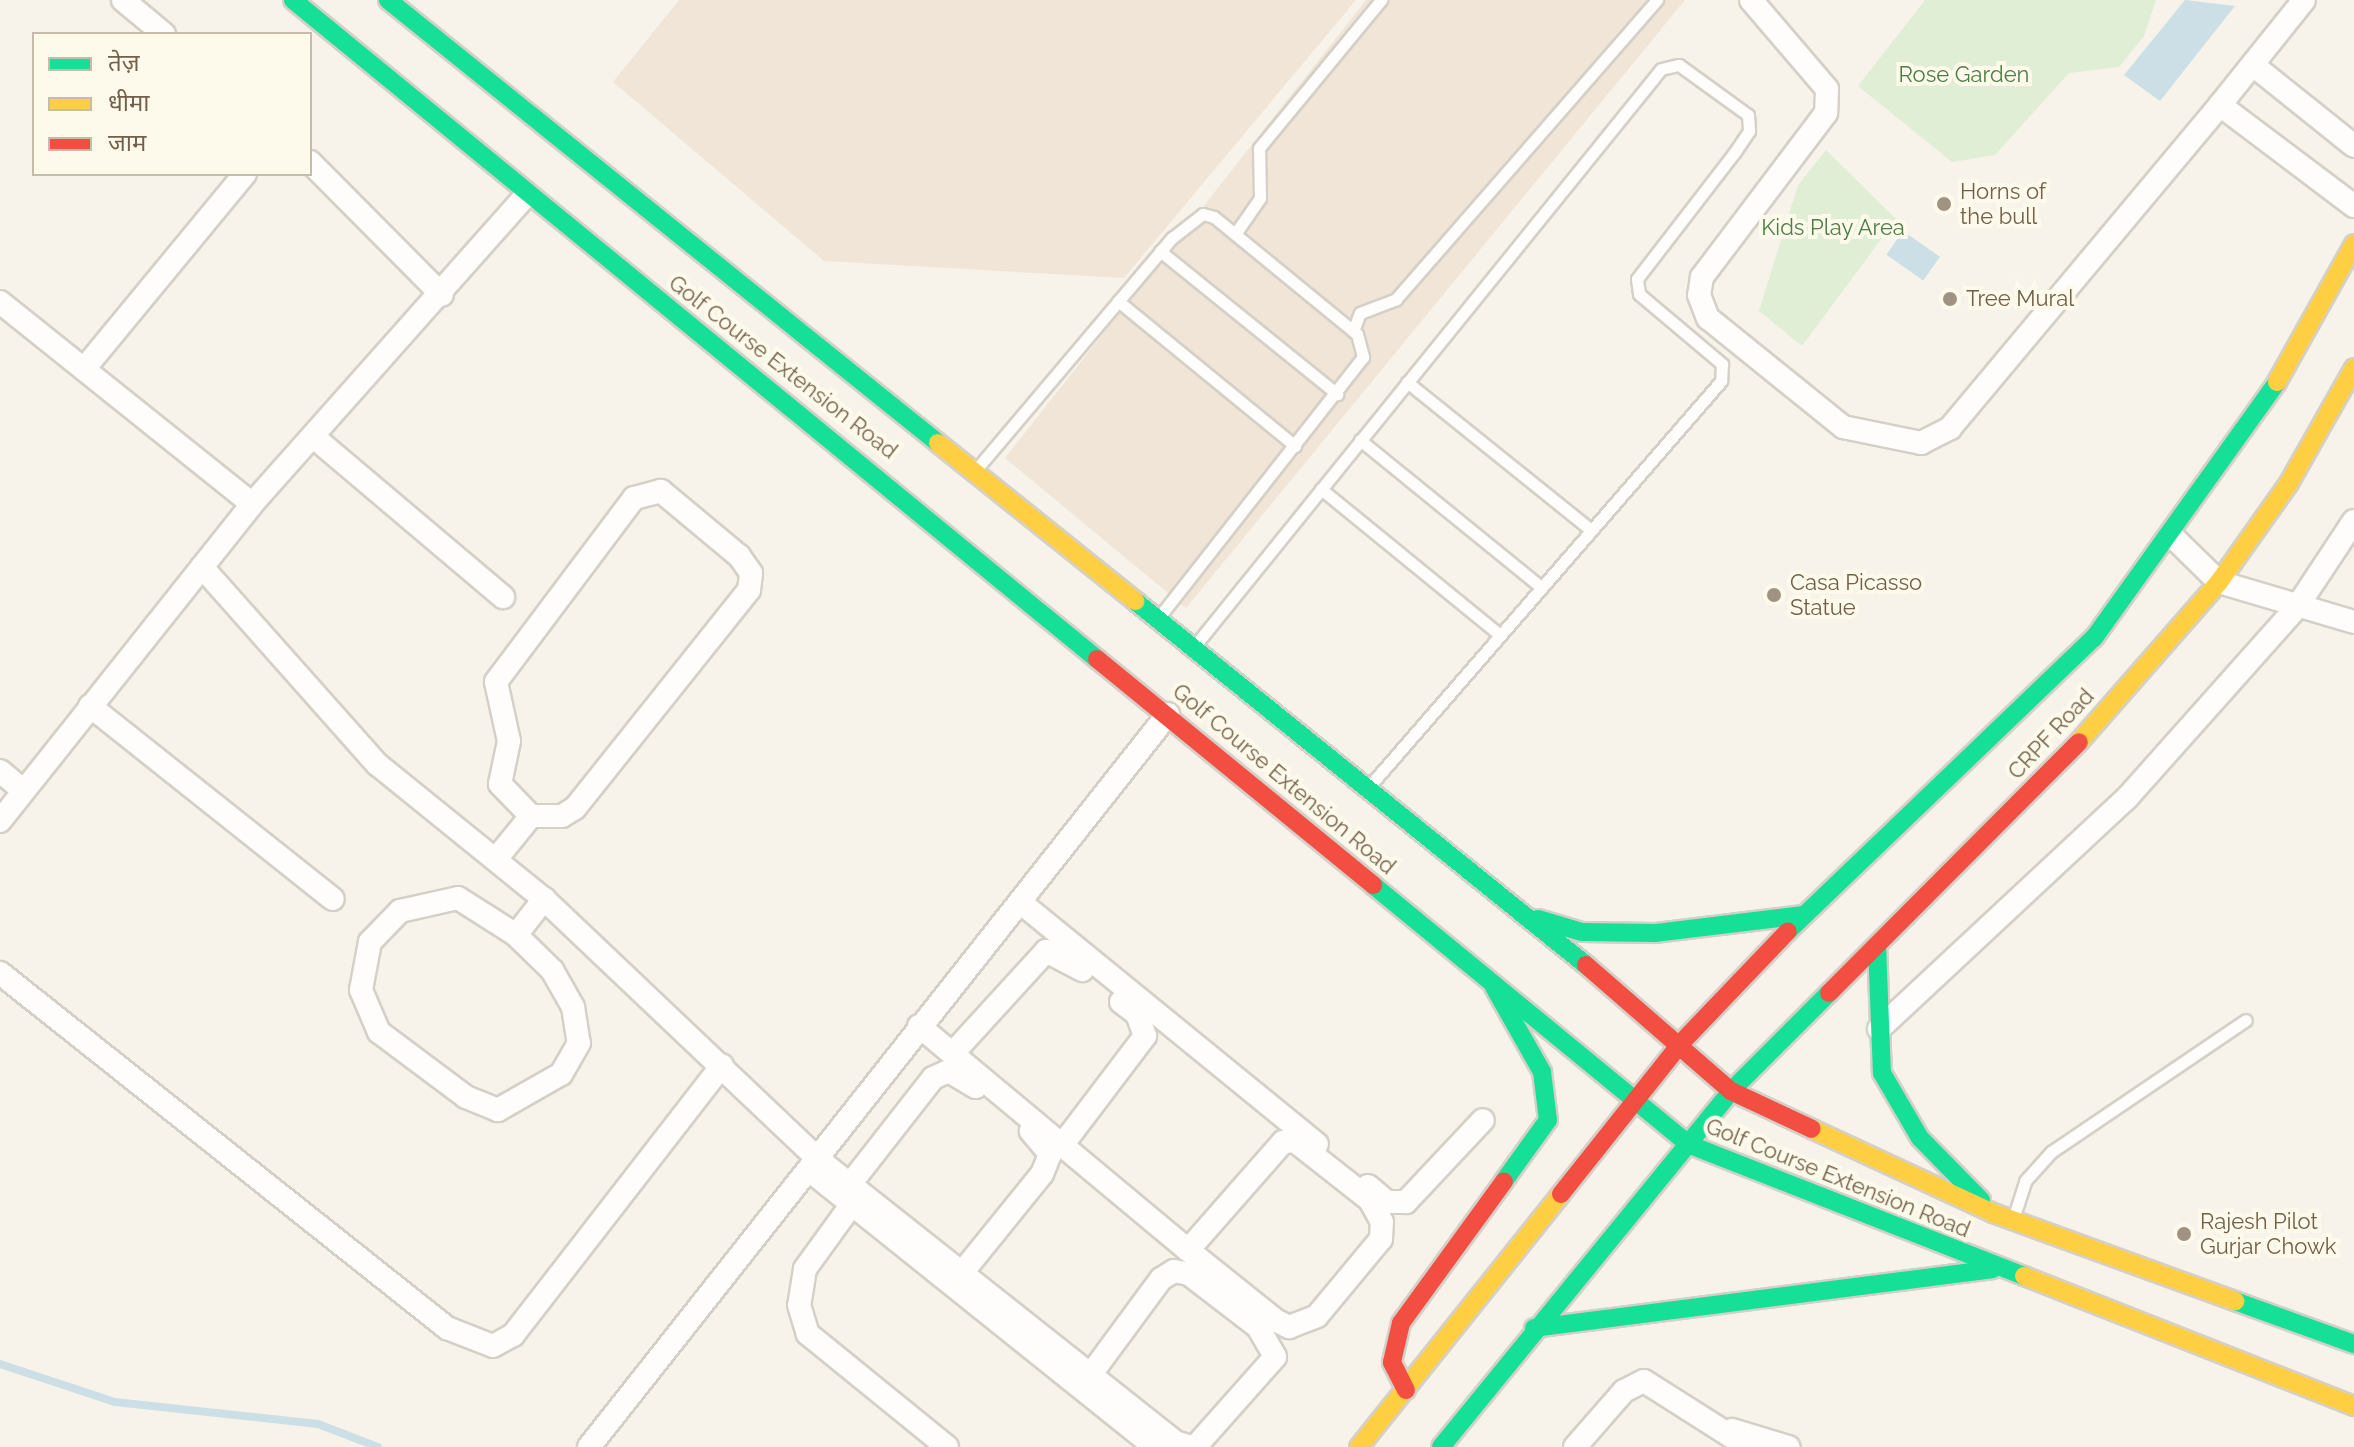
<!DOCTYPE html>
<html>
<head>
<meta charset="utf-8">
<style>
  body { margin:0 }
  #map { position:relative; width:2354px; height:1447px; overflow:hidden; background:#f7f3ea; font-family:Raleway,"Noto Sans Devanagari",sans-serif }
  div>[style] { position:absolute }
  .commercial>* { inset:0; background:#f1e5d8 }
  .green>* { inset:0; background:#e0eed5 }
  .water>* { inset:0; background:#ccdfe6; transform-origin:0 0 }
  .stream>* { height:8px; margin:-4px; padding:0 4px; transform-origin:4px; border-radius:4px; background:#ccdfe6 }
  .roads { filter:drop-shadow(2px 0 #d5d0c7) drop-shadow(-2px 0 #d5d0c7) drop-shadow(0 2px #d5d0c7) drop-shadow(0 -2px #d5d0c7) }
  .lane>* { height:11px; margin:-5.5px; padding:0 5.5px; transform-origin:5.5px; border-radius:5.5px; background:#fefdfc }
  .street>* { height:22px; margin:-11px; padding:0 11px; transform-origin:11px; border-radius:11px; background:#fefdfc }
  .fast>* { height:18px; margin:-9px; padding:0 9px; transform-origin:9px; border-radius:9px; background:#16e098 }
  .slow>* { height:18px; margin:-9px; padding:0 9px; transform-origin:9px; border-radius:9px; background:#ffcf43 }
  .jam>* { height:18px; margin:-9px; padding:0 9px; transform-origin:9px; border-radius:9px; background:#f24e42 }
  .dots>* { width:22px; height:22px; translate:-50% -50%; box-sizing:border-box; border:4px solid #fefaeb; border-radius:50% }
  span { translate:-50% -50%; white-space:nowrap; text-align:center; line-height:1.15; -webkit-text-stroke:8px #fefaeb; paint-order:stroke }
  .park-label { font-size:22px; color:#4e7f46 }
  .poi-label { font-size:22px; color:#73604b }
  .left { translate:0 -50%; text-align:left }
  .street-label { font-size:22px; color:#73604b }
  .legend { position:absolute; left:32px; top:32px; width:280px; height:144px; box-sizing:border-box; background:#fefaeb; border:2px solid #c6bcab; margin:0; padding:10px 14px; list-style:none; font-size:24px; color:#73604b }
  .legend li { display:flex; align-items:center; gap:16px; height:40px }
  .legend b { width:40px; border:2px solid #c6bcab }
</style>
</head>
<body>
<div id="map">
  <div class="commercial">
    <i style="clip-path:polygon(679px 0,1356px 0,1124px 278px,824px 261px,613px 82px)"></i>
    <i style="clip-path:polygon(1366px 0,1685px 0,1186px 608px,1005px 458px)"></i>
  </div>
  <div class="green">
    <i style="clip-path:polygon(1925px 0,2156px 0,2144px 36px,2119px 67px,2069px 73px,1995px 155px,1952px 162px,1858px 86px)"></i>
    <i style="clip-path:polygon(1826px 150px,1896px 219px,1802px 346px,1759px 311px,1798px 185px)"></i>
  </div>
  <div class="water">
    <i style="clip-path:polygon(2185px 0,2235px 6px,2160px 101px,2124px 75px)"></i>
    <i style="left:1903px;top:231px;width:45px;height:29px;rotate:35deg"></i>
  </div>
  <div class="stream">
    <i style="left:0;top:1364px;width:121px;rotate:18.3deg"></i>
    <i style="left:115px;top:1402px;width:204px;rotate:6.2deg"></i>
    <i style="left:318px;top:1424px;width:64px;rotate:21deg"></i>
  </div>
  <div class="roads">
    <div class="lane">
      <i style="left:1235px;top:234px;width:44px;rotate:-55.2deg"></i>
      <i style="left:1260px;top:198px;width:50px;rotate:-91.1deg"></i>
      <i style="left:1259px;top:148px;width:192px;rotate:-50.5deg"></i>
      <i style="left:1160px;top:251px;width:228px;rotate:38.9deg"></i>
      <i style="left:1118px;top:301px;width:229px;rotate:39.3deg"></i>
      <i style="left:1353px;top:331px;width:19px;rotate:-69deg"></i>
      <i style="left:1360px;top:313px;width:39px;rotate:-21deg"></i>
      <i style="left:1396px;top:299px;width:397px;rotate:-48.9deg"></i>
      <i style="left:1407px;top:382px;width:236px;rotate:38.8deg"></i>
      <i style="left:1360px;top:440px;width:233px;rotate:39.1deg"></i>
      <i style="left:974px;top:472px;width:307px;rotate:-49.8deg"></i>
      <i style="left:1172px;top:238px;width:39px;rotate:-38deg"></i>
      <i style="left:1203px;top:214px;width:11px;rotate:15deg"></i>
      <i style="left:1214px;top:217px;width:185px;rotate:39.3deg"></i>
      <i style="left:1357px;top:334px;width:24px;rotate:75deg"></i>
      <i style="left:1363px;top:357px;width:332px;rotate:128.1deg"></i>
      <i style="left:1321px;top:489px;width:231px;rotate:39.2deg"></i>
      <i style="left:1193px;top:648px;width:744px;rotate:-51.05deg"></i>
      <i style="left:1661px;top:69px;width:18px;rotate:-13deg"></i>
      <i style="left:1679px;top:65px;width:85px;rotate:35.9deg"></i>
      <i style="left:1748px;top:115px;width:16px;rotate:86deg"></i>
      <i style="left:1749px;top:131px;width:27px;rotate:124deg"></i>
      <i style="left:1734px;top:153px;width:159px;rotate:127.6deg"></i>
      <i style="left:1637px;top:279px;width:15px;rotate:82deg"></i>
      <i style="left:1639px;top:294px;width:109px;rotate:40.1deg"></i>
      <i style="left:1722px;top:364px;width:17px;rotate:93deg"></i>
      <i style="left:1721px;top:381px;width:540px;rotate:130.95deg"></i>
      <i style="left:2013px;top:1219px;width:40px;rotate:-72deg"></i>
      <i style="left:2025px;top:1181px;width:39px;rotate:-48deg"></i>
      <i style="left:2051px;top:1152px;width:235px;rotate:-34.1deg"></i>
    </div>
    <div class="street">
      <i style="left:123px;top:0;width:53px;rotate:39.7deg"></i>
      <i style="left:1751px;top:0;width:117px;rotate:49.5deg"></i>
      <i style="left:1827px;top:89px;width:24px;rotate:92deg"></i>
      <i style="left:1826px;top:113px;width:206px;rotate:127.1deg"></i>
      <i style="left:1702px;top:277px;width:18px;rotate:99deg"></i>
      <i style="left:1699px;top:295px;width:25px;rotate:69deg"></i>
      <i style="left:1708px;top:318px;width:174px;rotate:38.9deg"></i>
      <i style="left:1843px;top:427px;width:80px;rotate:11.6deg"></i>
      <i style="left:1921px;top:443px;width:33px;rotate:-27deg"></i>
      <i style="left:1950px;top:428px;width:421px;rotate:-50.1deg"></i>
      <i style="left:2220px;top:105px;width:168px;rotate:37deg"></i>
      <i style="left:2253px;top:65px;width:129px;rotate:38.7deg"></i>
      <i style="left:2220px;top:105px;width:134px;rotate:-51.3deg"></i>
      <i style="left:310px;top:162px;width:187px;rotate:45.2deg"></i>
      <i style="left:0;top:302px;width:323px;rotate:38.7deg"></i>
      <i style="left:84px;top:369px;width:253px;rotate:-50.5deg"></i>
      <i style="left:316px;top:439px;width:245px;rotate:40.2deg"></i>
      <i style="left:2173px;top:537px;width:64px;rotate:44.4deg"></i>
      <i style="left:2219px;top:582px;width:141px;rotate:16.5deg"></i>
      <i style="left:202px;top:567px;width:264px;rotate:48.4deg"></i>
      <i style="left:377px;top:764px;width:215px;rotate:39deg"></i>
      <i style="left:544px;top:899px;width:378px;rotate:43.5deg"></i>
      <i style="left:818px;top:1159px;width:456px;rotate:38.4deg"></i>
      <i style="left:1175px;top:1442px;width:17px;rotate:17deg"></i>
      <i style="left:90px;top:706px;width:310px;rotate:38.5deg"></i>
      <i style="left:0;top:771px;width:30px;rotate:40deg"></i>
      <i style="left:0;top:821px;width:405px;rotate:-51.5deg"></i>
      <i style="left:252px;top:504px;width:412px;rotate:-48.4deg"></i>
      <i style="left:496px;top:859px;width:55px;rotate:-50.9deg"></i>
      <i style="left:531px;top:816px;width:31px"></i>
      <i style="left:562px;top:816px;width:15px;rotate:-32deg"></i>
      <i style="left:575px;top:808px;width:279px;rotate:-51.4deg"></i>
      <i style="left:749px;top:590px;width:17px;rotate:-83deg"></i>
      <i style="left:751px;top:573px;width:21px;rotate:-125deg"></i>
      <i style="left:739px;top:556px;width:102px;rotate:-140.2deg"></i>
      <i style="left:661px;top:491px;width:28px;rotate:165deg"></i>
      <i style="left:634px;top:498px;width:230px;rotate:126.9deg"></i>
      <i style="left:496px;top:682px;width:60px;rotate:77.6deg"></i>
      <i style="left:509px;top:741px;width:44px;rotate:101.8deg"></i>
      <i style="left:500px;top:784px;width:45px;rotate:45.9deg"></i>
      <i style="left:458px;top:898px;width:69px;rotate:32.5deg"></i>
      <i style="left:516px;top:935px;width:50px;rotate:44.2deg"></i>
      <i style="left:552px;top:970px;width:43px;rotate:60.4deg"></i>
      <i style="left:573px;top:1007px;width:36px;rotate:81deg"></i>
      <i style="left:579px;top:1043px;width:36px;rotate:120deg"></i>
      <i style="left:561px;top:1074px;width:73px;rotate:150.3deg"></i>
      <i style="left:498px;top:1110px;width:35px;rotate:-158deg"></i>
      <i style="left:466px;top:1097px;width:109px;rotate:-143.2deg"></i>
      <i style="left:379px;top:1032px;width:46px;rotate:-113.2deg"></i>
      <i style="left:361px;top:990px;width:49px;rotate:-79.4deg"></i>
      <i style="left:370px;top:942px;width:43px;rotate:-45.9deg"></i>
      <i style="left:400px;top:911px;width:59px;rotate:-12.6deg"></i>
      <i style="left:1020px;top:902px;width:383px;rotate:39.2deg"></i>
      <i style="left:516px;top:935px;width:46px;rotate:-52.1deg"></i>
      <i style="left:0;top:973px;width:571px;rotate:38.46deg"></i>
      <i style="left:447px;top:1328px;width:49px;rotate:21.4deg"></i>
      <i style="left:493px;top:1346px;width:23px;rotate:-29deg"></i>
      <i style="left:513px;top:1335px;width:341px;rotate:-52.2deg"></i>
      <i style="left:919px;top:1026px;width:350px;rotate:39.8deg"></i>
      <i style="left:1188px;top:1250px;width:112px;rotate:38.8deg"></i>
      <i style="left:1275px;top:1320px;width:16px;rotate:27deg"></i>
      <i style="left:1289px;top:1327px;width:30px;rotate:-21deg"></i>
      <i style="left:1317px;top:1316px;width:100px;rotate:-50.3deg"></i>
      <i style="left:1381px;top:1239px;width:17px;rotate:-87deg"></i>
      <i style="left:1382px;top:1222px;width:25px;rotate:-119deg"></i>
      <i style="left:1370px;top:1200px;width:95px;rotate:-141.8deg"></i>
      <i style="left:1295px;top:1141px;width:12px;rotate:175deg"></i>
      <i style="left:1283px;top:1142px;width:144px;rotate:131.3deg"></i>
      <i style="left:1879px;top:1029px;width:338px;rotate:-43deg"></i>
      <i style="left:2126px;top:799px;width:257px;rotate:-48.3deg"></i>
      <i style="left:2297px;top:607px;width:103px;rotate:-56.5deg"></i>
      <i style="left:953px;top:1053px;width:138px;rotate:-47.6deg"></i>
      <i style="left:1046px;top:951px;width:41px;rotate:27.8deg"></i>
      <i style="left:1063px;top:1144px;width:136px;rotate:-52.8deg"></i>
      <i style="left:1145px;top:1036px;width:23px;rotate:-110deg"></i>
      <i style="left:1137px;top:1014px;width:20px;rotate:-143deg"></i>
      <i style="left:809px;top:1170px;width:443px;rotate:38.7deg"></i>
      <i style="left:851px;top:1183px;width:133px;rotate:-52deg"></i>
      <i style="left:933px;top:1078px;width:17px;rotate:-24deg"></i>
      <i style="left:949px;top:1071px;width:31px;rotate:31deg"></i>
      <i style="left:1368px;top:1186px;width:25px;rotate:40deg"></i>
      <i style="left:1387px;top:1202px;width:19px"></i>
      <i style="left:1406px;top:1202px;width:112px;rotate:-46.8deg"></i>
      <i style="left:852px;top:1204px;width:80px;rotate:125.9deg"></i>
      <i style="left:805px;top:1269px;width:36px;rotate:99deg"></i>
      <i style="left:799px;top:1305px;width:30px;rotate:73deg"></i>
      <i style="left:808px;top:1334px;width:179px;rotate:39.1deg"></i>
      <i style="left:965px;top:1269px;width:122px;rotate:-51deg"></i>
      <i style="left:1042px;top:1174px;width:22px;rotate:-68deg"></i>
      <i style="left:1050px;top:1154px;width:30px;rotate:-130deg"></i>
      <i style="left:1091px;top:1374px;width:118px;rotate:-53.6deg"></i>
      <i style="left:1161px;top:1279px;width:15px;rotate:-32deg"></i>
      <i style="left:1174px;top:1271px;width:15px;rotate:11deg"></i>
      <i style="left:1189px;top:1274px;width:87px;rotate:37.5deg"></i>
      <i style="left:1258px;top:1327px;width:34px;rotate:60deg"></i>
      <i style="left:1275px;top:1357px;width:120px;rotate:131.6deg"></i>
      <i style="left:1732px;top:1430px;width:59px;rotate:16.9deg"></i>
      <i style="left:589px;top:1447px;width:934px;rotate:-51.69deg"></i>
      <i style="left:1575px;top:1447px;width:74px;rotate:-48.8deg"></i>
      <i style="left:1624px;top:1391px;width:22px;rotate:-27deg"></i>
      <i style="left:1644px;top:1381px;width:123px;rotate:32.4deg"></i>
    </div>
    <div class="fast">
      <i style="left:293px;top:0;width:1040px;rotate:39.34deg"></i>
      <i style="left:388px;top:0;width:706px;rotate:38.85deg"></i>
      <i style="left:1135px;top:601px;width:580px;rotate:38.91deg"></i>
      <i style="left:1373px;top:885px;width:410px;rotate:39.4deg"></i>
      <i style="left:1690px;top:1145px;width:359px;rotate:21.4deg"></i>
      <i style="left:1538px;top:919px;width:46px;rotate:16.5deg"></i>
      <i style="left:1582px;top:932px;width:73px;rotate:0.8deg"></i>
      <i style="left:1655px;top:933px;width:149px;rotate:-6.9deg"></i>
      <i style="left:1788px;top:931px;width:424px;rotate:-43.8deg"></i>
      <i style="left:2094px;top:638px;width:315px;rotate:-54.4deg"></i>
      <i style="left:1877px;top:945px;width:128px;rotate:87.8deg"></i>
      <i style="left:1882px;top:1073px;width:75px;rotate:59.7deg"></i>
      <i style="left:1920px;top:1138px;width:87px;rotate:45.5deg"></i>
      <i style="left:1494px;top:987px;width:98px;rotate:60.5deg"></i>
      <i style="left:1542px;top:1072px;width:48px;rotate:82.9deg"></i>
      <i style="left:1548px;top:1120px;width:75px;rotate:125.8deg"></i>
      <i style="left:2235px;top:1301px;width:127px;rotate:19.9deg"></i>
      <i style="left:1534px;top:1328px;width:462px;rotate:-7.3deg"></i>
      <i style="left:1441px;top:1447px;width:459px;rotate:-50.8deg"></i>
      <i style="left:1731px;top:1091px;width:139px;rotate:-45deg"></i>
    </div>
    <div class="slow">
      <i style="left:2277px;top:382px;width:158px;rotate:-60.8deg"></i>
      <i style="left:938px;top:443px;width:253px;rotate:38.7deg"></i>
      <i style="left:2079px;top:742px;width:213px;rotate:-48.8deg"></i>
      <i style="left:2219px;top:582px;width:121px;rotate:-54.7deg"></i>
      <i style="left:2289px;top:483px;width:132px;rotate:-60.5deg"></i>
      <i style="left:1812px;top:1129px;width:200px;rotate:24.9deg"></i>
      <i style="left:1993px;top:1213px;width:258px;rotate:20deg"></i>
      <i style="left:2024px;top:1276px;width:355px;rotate:21.5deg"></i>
      <i style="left:1359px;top:1447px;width:324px;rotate:-51.4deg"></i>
    </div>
    <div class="jam">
      <i style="left:1097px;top:659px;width:357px;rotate:39.3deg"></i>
      <i style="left:1586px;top:965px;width:192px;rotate:41deg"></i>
      <i style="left:1731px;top:1091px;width:89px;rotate:25.1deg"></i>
      <i style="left:1829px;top:993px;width:354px;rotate:-45.1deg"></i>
      <i style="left:1561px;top:1194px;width:194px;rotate:-51.5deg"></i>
      <i style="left:1682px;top:1042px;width:153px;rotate:-46.3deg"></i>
      <i style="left:1406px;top:1390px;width:31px;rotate:-117deg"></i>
      <i style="left:1392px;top:1362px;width:40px;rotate:-77deg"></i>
      <i style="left:1401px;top:1323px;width:175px;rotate:-54deg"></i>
    </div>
  </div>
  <div class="dots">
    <i style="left:1944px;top:204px;background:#a19383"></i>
    <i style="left:1950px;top:299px;background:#a19383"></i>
    <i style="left:1774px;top:595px;background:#a19383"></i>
    <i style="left:2184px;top:1234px;background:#a19383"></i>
  </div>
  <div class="park-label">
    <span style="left:1964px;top:75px">Rose Garden</span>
    <span style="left:1833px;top:228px">Kids Play Area</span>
  </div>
  <div class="poi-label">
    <span class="left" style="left:1960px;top:204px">Horns of<br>the bull</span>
    <span class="left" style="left:1966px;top:299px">Tree Mural</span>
    <span class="left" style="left:1790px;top:595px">Casa Picasso<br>Statue</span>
    <span class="left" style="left:2200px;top:1234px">Rajesh Pilot<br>Gurjar Chowk</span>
  </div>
  <div class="street-label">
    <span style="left:783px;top:367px;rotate:38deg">Golf Course Extension Road</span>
    <span style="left:2051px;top:734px;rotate:-47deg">CRPF Road</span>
    <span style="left:1284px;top:779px;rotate:40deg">Golf Course Extension Road</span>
    <span style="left:1838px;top:1178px;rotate:22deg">Golf Course Extension Road</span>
  </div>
  <ul class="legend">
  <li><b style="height:10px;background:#16e098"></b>तेज़</li>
  <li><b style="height:10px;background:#ffcf43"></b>धीमा</li>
  <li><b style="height:10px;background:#f24e42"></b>जाम</li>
  </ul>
</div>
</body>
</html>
